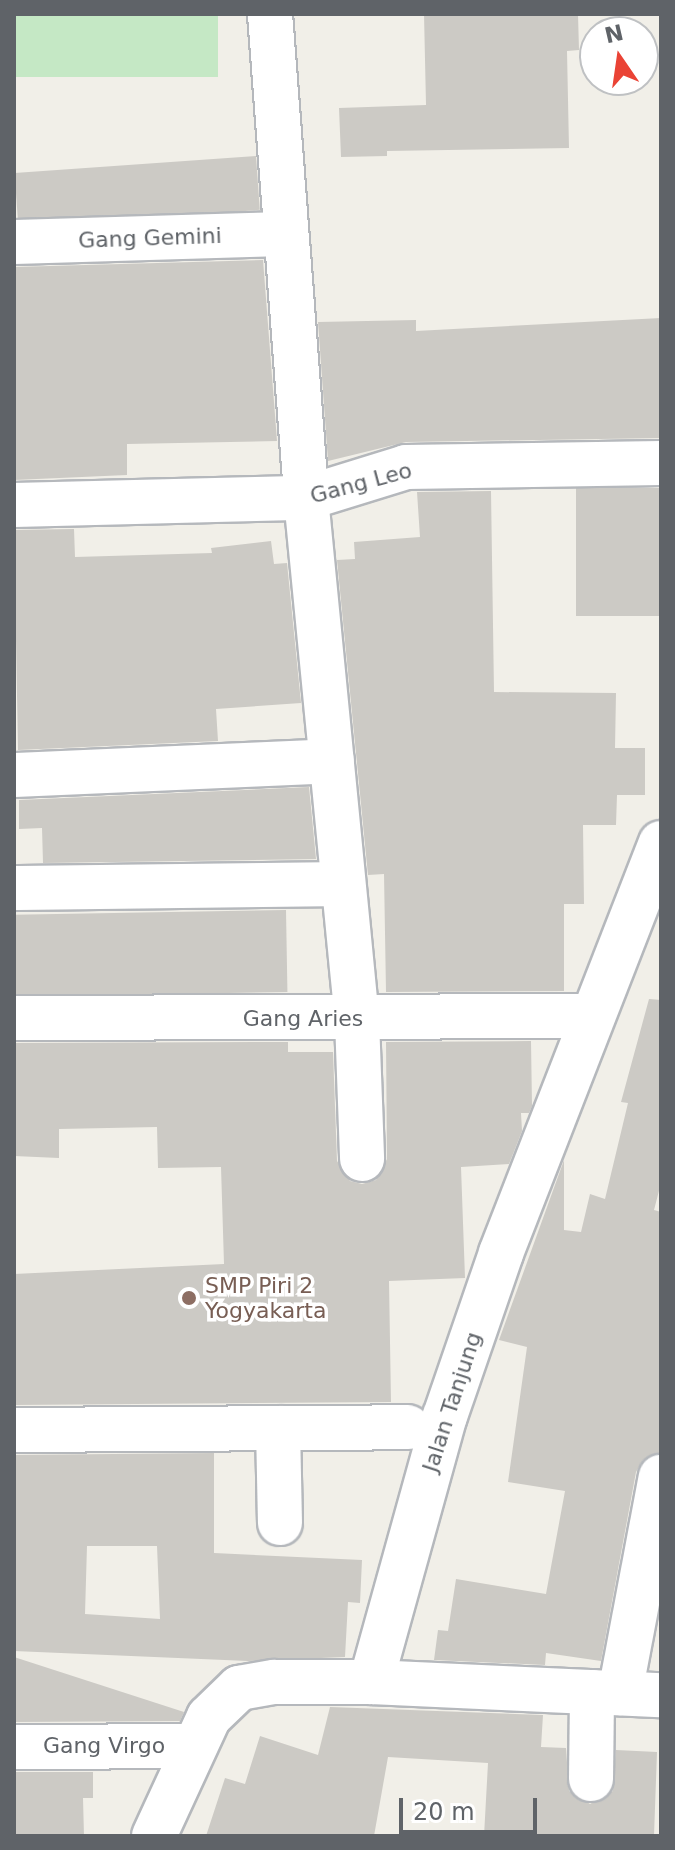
<!DOCTYPE html>
<html>
<head>
<meta charset="utf-8">
<style>
  body { margin:0 }
  #map { position:relative; width:675px; height:1850px; overflow:hidden; background:#f1efe8; font-family:"DejaVu Sans",sans-serif }
  div>[style] { position:absolute }
  .green>* { inset:0; background:#c5e8c5; transform-origin:0 0 }
  .building>* { inset:0; background:#cccac5; transform-origin:0 0 }
  .roads { filter:drop-shadow(2px 0 #b5b8bc) drop-shadow(-2px 0 #b5b8bc) drop-shadow(0 2px #b5b8bc) drop-shadow(0 -2px #b5b8bc) }
  .minor>* { height:44px; margin:-22px; padding:0 22px; transform-origin:22px; border-radius:22px; background:#fff }
  .dots>* { width:22px; height:22px; translate:-50% -50%; box-sizing:border-box; border:4px solid #fff; border-radius:50% }
  span { translate:-50% -50%; white-space:nowrap; text-align:center; line-height:1.15; -webkit-text-stroke:7px #fff; paint-order:stroke }
  .street-label { font-size:22px; color:#5f6368 }
  .education-label { font-size:22px; color:#785e54 }
  .left { translate:0 -50%; text-align:left }
  .frame { position:absolute; inset:0; border:16px solid #5f6368; pointer-events:none }
  .north { position:absolute; left:579px; top:16px; width:80px; height:80px; box-sizing:border-box; background:#fff; border:2px solid #bfc1c3; border-radius:50%; rotate:347deg; font-size:22px; font-weight:700; line-height:32px; text-align:center; color:#5f6368 }
  .north::after { content:''; display:block; margin:auto; width:28px; height:36px; background:#ea4335; clip-path:polygon(50% 0,100% 100%,50% 72%,0 100%) }
  .scale { position:absolute; left:399px; top:1798px; width:138px; height:36px; box-sizing:border-box; border:4px solid #5f6368; border-top:0; padding-left:10px; font-size:24px; line-height:28px; white-space:nowrap; color:#5f6368; -webkit-text-stroke:6px #fff; paint-order:stroke }
</style>
</head>
<body>
<div id="map">
  <div class="green">
    <i style="left:14px;top:14px;width:204px;height:63px"></i>
  </div>
  <div class="building">
    <i style="clip-path:polygon(424px 14px,578px 14px,579px 50px,567px 51px,569px 148px,387px 151px,387px 156px,341px 157px,339px 108px,426px 105px)"></i>
    <i style="left:256px;top:156px;width:54px;height:242px;rotate:86deg"></i>
    <i style="clip-path:polygon(263px 260px,277px 441px,127px 444px,127px 475px,14px 480px,14px 267px)"></i>
    <i style="clip-path:polygon(661px 318px,661px 438px,406px 442px,328px 461px,318px 322px,416px 320px,416px 331px)"></i>
    <i style="left:661px;top:488px;width:128px;height:85px;rotate:90deg"></i>
    <i style="clip-path:polygon(491px 491px,494px 692px,616px 693px,615px 748px,645px 748px,645px 795px,617px 795px,616px 825px,583px 825px,584px 904px,564px 904px,564px 991px,386px 992px,384px 874px,368px 875px,337px 560px,355px 559px,354px 542px,420px 537px,417px 492px)"></i>
    <i style="clip-path:polygon(74px 529px,75px 557px,212px 553px,211px 548px,271px 541px,274px 564px,287px 563px,301px 703px,216px 709px,218px 741px,18px 750px,14px 530px)"></i>
    <i style="clip-path:polygon(309px 787px,316px 859px,43px 863px,42px 828px,19px 829px,19px 800px)"></i>
    <i style="left:286px;top:910px;width:82px;height:272px;rotate:89deg"></i>
    <i style="clip-path:polygon(649px 999px,661px 1000px,661px 1183px,654px 1210px,661px 1212px,661px 1453px,643px 1460px,636px 1472px,601px 1661px,546px 1653px,545px 1665px,434px 1660px,438px 1630px,448px 1631px,456px 1579px,546px 1594px,565px 1491px,508px 1482px,527px 1347px,499px 1340px,564px 1160px,564px 1230px,581px 1232px,590px 1194px,605px 1199px,628px 1103px,621px 1102px)"></i>
    <i style="clip-path:polygon(531px 1041px,532px 1106px,529px 1113px,521px 1113px,522px 1131px,509px 1164px,461px 1167px,465px 1278px,389px 1281px,391px 1402px,14px 1405px,14px 1274px,224px 1264px,221px 1167px,158px 1168px,157px 1127px,59px 1129px,59px 1158px,14px 1156px,14px 1043px,288px 1042px,288px 1052px,333px 1052px,337px 1161px,350px 1181px,362px 1184px,376px 1180px,387px 1159px,386px 1042px)"></i>
    <i style="clip-path:polygon(evenodd,214px 1453px,214px 1553px,362px 1560px,360px 1603px,348px 1602px,345px 1657px,248px 1661px,14px 1651px,14px 1455px,214px 1453px,87px 1546px,157px 1546px,160px 1619px,85px 1614px,87px 1546px)"></i>
    <i style="clip-path:polygon(14px 1657px,184px 1712px,180px 1721px,14px 1722px)"></i>
    <i style="clip-path:polygon(330px 1707px,543px 1715px,541px 1747px,566px 1748px,569px 1791px,590px 1804px,613px 1791px,616px 1750px,657px 1752px,654px 1836px,484px 1836px,488px 1763px,388px 1757px,374px 1836px,206px 1836px,225px 1778px,245px 1784px,260px 1736px,318px 1755px)"></i>
    <i style="clip-path:polygon(14px 1772px,93px 1772px,93px 1798px,83px 1798px,84px 1836px,14px 1836px)"></i>
  </div>
  <div class="roads">
    <div class="minor">
      <i style="left:270px;top:14px;width:485px;rotate:85.7deg"></i>
      <i style="left:306px;top:498px;width:524px;rotate:84.42deg"></i>
      <i style="left:357px;top:1020px;width:139px;rotate:87.9deg"></i>
      <i style="left:14px;top:242px;width:272px;rotate:-1.7deg"></i>
      <i style="left:14px;top:505px;width:292px;rotate:-1.4deg"></i>
      <i style="left:306px;top:498px;width:105px;rotate:-17.2deg"></i>
      <i style="left:406px;top:467px;width:255px;rotate:-0.9deg"></i>
      <i style="left:14px;top:775px;width:318px;rotate:-2.5deg"></i>
      <i style="left:14px;top:888px;width:329px;rotate:-0.7deg"></i>
      <i style="left:14px;top:1018px;width:578px;rotate:-0.2deg"></i>
      <i style="left:278px;top:1428px;width:95px;rotate:88.8deg"></i>
      <i style="left:14px;top:1430px;width:394px;rotate:-0.4deg"></i>
      <i style="left:371px;top:1682px;width:290px;rotate:2.6deg"></i>
      <i style="left:620px;top:1693px;width:220px;rotate:-79.3deg"></i>
      <i style="left:14px;top:1747px;width:180px;rotate:-0.3deg"></i>
      <i style="left:591px;top:1779px;width:87px;rotate:-89.3deg"></i>
      <i style="left:154px;top:1836px;width:131px;rotate:-65.2deg"></i>
      <i style="left:209px;top:1717px;width:42px;rotate:-44deg"></i>
      <i style="left:239px;top:1688px;width:36px;rotate:-10deg"></i>
      <i style="left:274px;top:1682px;width:97px"></i>
      <i style="left:371px;top:1682px;width:276px;rotate:-74.5deg"></i>
      <i style="left:445px;top:1416px;width:172px;rotate:-71deg"></i>
      <i style="left:501px;top:1253px;width:440px;rotate:-68.7deg"></i>
    </div>
  </div>
  <div class="dots">
    <i style="left:189px;top:1298px;background:#8d6e63"></i>
  </div>
  <div class="street-label">
    <span style="left:150px;top:238px;rotate:-2deg">Gang Gemini</span>
    <span style="left:361px;top:483px;rotate:-15deg">Gang Leo</span>
    <span style="left:303px;top:1019px">Gang Aries</span>
    <span style="left:452px;top:1402px;rotate:-72deg">Jalan Tanjung</span>
    <span style="left:104px;top:1746px">Gang Virgo</span>
  </div>
  <div class="education-label">
    <span class="left" style="left:205px;top:1298px">SMP Piri 2<br>Yogyakarta</span>
  </div>
  <div class="frame"></div>
  <div class="north">N</div>
  <div class="scale">20 m</div>
</div>
</body>
</html>
